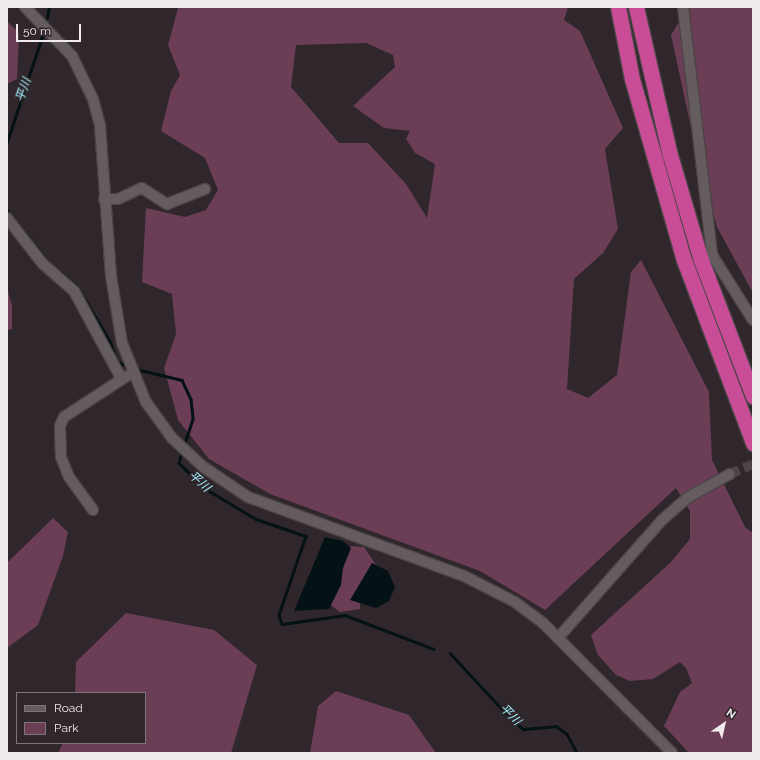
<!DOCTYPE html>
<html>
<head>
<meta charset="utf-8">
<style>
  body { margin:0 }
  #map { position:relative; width:760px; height:760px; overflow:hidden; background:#2f272b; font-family:Raleway,"Noto Sans JP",sans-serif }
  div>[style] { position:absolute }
  .green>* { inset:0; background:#6b3e56 }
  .water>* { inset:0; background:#051215 }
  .stream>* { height:2.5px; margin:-1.25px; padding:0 1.25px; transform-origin:1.25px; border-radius:1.25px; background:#051215 }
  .minor-tunnel>* { height:10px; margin-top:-5px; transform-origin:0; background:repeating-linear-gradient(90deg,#4c4448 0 10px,transparent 0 15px) }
  .roads { filter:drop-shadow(1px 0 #4b4547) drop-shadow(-1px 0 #4b4547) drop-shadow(0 1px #4b4547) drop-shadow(0 -1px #4b4547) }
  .minor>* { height:10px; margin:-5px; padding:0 5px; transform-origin:5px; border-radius:5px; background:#655c60 }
  .highway>* { height:15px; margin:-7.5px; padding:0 7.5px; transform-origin:7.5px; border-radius:7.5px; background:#c94d96 }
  span { translate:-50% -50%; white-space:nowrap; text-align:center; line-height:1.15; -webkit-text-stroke:3.5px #2f272b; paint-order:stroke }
  .water-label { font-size:12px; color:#a4f0ff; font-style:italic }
  .frame { position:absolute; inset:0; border:8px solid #f0ebed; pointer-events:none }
  .legend { position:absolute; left:16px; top:692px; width:130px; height:52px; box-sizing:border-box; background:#2f272b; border:1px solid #7c7579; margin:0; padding:5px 7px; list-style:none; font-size:12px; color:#f0ebed }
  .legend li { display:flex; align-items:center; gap:8px; height:20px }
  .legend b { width:20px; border:1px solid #7c7579 }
  .north { position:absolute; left:704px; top:704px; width:40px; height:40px; -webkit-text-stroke:3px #2f272b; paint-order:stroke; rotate:34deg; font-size:11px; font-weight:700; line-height:16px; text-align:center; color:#f0ebed }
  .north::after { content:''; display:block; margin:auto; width:14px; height:18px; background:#f0ebed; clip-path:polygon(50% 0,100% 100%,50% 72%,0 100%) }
  .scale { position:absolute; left:16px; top:24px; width:65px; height:18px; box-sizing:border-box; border:2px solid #f0ebed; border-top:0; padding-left:5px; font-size:12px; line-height:14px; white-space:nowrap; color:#f0ebed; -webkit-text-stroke:3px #2f272b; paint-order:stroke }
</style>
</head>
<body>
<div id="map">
  <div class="green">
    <i style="clip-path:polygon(evenodd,170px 7px,568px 7px,564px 20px,580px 31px,623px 128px,605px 149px,618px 229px,603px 253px,574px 279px,567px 389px,588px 398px,617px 375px,631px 272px,641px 260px,709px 392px,712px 460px,745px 527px,753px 533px,753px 753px,689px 753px,664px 726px,680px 692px,692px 683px,686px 668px,680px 662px,653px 679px,630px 681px,616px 675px,598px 655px,591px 635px,670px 563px,690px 539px,690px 511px,676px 488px,545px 610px,480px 571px,270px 494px,209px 459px,178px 420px,164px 368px,176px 334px,172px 294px,142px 282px,146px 208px,185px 217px,206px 210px,218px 190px,205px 158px,161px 131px,171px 91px,180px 75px,168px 45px,178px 8px,170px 7px,366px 43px,393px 55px,395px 67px,353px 106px,384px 128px,410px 131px,406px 139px,415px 153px,435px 164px,427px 218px,406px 184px,368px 143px,339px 143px,291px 87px,296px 45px,366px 43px)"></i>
    <i style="clip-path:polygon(688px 7px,753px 7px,753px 293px,717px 227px,693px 137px,671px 35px)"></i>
    <i style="clip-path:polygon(7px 21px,19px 33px,17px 79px,7px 84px)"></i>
    <i style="clip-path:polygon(7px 287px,12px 306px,12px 329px,7px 330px)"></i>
    <i style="clip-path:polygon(53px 518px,68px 532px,63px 556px,38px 625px,7px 648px,7px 563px)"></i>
    <i style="clip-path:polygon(350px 546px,364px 547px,377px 566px,360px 598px,360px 609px,340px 612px,327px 602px)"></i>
    <i style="clip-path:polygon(126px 613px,214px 630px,257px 665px,231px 753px,58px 753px,63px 743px,145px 743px,145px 693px,75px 693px,76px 662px)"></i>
    <i style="clip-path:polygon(336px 691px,409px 715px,436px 753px,310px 753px,318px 706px)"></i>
  </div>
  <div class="water">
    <i style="clip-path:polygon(325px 537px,343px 541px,351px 548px,343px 568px,341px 585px,329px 609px,294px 611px)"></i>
    <i style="clip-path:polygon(372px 563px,388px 571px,395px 587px,389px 601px,376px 608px,350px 600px)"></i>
  </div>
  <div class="stream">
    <i style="left:47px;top:18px;width:11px;rotate:-80deg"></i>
    <i style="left:7px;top:142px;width:111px;rotate:-71.6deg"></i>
    <i style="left:7px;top:210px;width:69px;rotate:51.5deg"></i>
    <i style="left:59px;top:271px;width:23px;rotate:40deg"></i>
    <i style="left:77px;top:286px;width:64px;rotate:59deg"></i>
    <i style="left:110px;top:341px;width:21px;rotate:71deg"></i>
    <i style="left:117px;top:361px;width:13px;rotate:27deg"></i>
    <i style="left:136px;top:369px;width:47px;rotate:13.4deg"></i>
    <i style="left:182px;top:380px;width:21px;rotate:65deg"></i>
    <i style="left:191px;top:399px;width:20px;rotate:84deg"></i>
    <i style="left:193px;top:419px;width:28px;rotate:108deg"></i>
    <i style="left:182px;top:452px;width:11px;rotate:105deg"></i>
    <i style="left:179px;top:463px;width:37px;rotate:44deg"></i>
    <i style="left:206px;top:489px;width:58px;rotate:31deg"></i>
    <i style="left:256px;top:519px;width:53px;rotate:18.8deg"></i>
    <i style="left:306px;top:536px;width:83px;rotate:108.9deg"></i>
    <i style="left:279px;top:615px;width:9px;rotate:72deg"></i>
    <i style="left:282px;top:624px;width:64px;rotate:-8.1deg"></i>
    <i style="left:345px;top:615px;width:95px;rotate:20.9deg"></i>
    <i style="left:450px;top:653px;width:96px;rotate:47.1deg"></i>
    <i style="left:515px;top:723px;width:11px;rotate:34deg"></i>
    <i style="left:524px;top:729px;width:32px;rotate:-5deg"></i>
    <i style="left:556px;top:726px;width:14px;rotate:36deg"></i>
    <i style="left:567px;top:734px;width:21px;rotate:62deg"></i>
  </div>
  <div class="minor-tunnel">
    <i style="left:730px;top:474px;width:25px;rotate:-23deg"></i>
  </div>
  <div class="roads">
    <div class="minor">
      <i style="left:25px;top:7px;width:68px;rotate:46.2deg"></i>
      <i style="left:72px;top:56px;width:48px;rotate:64deg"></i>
      <i style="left:93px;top:99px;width:28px;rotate:75deg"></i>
      <i style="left:100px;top:126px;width:150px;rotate:85.8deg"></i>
      <i style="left:111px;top:276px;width:68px;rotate:80.7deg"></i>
      <i style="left:122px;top:343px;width:64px;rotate:67.9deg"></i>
      <i style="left:146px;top:402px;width:44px;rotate:54.2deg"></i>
      <i style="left:172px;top:438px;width:41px;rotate:43deg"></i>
      <i style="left:202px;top:466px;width:55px;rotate:34deg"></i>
      <i style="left:248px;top:497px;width:230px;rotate:20.1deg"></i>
      <i style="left:464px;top:576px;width:57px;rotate:27deg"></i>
      <i style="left:515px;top:602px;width:35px;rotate:37deg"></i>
      <i style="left:543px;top:623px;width:183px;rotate:45.2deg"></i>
      <i style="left:683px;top:7px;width:250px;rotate:83.3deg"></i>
      <i style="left:712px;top:255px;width:77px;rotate:57.8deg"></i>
      <i style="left:104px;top:199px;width:14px"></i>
      <i style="left:118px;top:199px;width:26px;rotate:-25deg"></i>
      <i style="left:142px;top:188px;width:30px;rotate:33deg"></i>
      <i style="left:167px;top:204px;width:41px;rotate:-21.5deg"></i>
      <i style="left:7px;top:218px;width:58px;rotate:52deg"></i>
      <i style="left:43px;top:264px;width:41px;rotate:41.1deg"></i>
      <i style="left:74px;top:291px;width:99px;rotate:61.6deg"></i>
      <i style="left:93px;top:510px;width:41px;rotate:-126deg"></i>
      <i style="left:69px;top:477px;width:22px;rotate:-112deg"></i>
      <i style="left:61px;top:457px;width:31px;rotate:-92deg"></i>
      <i style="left:60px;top:426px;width:10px;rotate:-66deg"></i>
      <i style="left:64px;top:417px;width:75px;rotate:-33.1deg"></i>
      <i style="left:558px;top:638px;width:157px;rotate:-48.6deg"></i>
      <i style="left:662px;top:520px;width:33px;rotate:-41deg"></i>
      <i style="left:687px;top:498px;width:49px;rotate:-29.2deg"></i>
    </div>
    <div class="highway">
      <i style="left:618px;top:7px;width:73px;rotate:79deg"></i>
      <i style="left:632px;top:79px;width:188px;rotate:74deg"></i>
      <i style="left:684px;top:260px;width:196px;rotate:69.3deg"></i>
      <i style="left:636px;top:7px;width:152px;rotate:77.1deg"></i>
      <i style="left:670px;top:155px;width:109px;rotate:73.6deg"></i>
      <i style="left:701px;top:260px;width:146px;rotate:69.1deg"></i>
    </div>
  </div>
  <div class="water-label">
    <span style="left:24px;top:90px;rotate:-71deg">平川</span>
    <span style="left:199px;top:482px;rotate:42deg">平川</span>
    <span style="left:510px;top:715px;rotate:45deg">平川</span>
  </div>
  <div class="frame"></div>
  <ul class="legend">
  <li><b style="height:5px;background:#655c60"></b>Road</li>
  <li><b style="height:11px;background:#6b3e56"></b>Park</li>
  </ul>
  <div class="north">N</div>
  <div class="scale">50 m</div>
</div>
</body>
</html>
